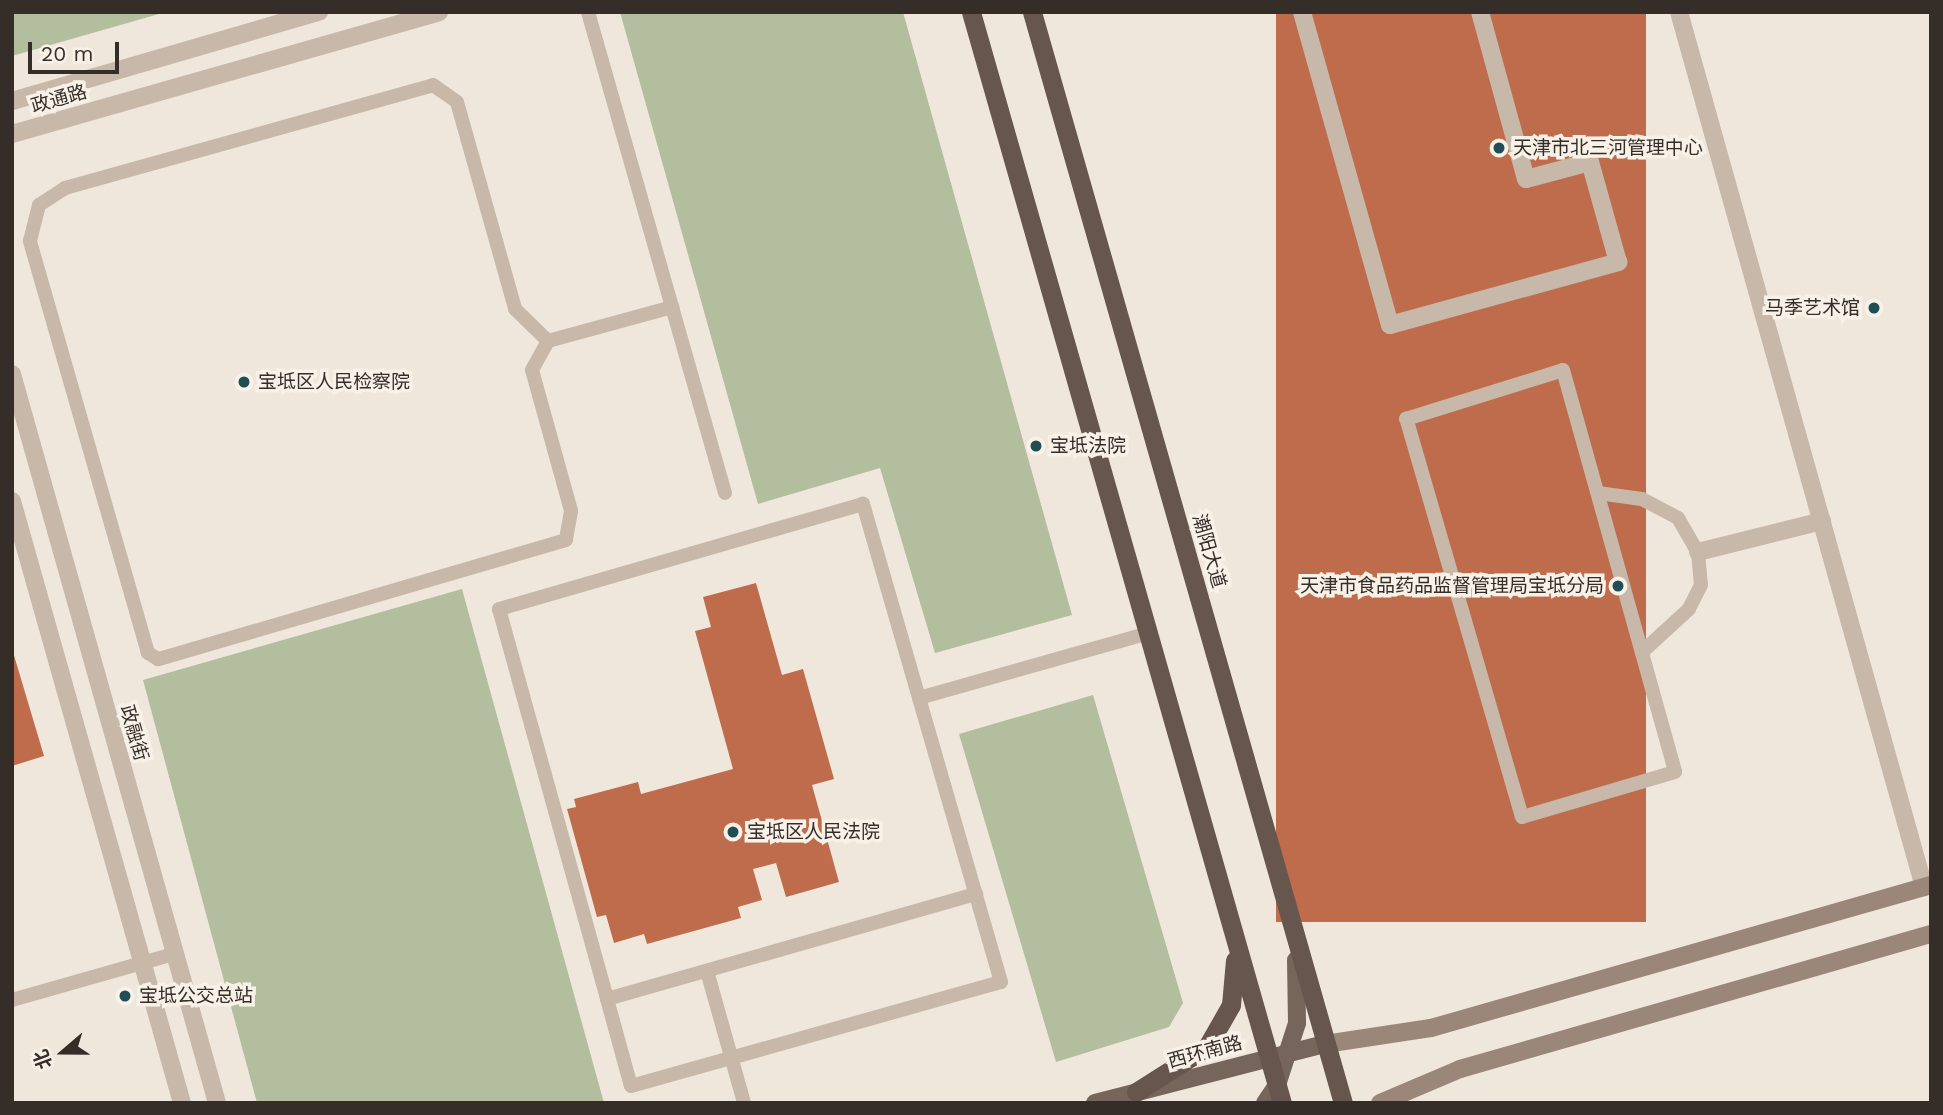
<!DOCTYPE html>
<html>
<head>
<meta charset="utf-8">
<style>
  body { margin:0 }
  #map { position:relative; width:1943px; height:1115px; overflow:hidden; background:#f0e7dc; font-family:"Work Sans","Noto Sans SC",sans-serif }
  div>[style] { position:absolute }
  .green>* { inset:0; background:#b2be9d }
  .building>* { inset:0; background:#be6c4c; transform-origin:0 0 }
  .service>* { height:14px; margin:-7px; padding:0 7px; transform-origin:7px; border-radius:7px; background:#c7b8a9 }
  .minor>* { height:18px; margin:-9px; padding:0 9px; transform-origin:9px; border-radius:9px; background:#c7b8a9 }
  .tertiary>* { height:18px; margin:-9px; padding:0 9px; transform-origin:9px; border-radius:9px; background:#c7b8a9 }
  .secondary>* { height:18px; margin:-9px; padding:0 9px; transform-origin:9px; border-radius:9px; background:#9b877a }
  .primary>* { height:18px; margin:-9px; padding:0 9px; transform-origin:9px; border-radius:9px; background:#76655a }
  .trunk>* { height:19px; margin:-9.5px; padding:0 9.5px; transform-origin:9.5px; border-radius:9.5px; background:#66564d }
  .dots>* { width:19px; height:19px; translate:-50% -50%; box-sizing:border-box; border:4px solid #f8f1e8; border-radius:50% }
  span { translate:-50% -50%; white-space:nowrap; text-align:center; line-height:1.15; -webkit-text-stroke:7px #f8f1e8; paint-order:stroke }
  .street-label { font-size:19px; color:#352d28 }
  .poi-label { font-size:19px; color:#352d28 }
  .left { translate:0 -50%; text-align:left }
  .right { translate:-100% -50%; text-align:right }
  .frame { position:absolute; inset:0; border:14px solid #352d28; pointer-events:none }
  .north { position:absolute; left:28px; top:1017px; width:70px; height:70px; -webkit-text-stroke:5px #f8f1e8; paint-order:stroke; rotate:250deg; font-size:19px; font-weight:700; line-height:28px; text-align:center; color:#352d28 }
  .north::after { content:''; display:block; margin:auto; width:24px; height:32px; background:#352d28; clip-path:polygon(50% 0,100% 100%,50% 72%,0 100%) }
  .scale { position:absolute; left:28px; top:42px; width:91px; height:32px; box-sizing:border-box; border:4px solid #352d28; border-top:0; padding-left:9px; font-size:21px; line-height:24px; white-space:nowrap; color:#352d28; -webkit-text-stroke:5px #f8f1e8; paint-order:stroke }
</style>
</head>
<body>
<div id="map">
  <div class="green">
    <i style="clip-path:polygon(12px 12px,166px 12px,12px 56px)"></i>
    <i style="clip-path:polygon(620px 12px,903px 12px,1072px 615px,935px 653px,880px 468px,758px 504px)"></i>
    <i style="clip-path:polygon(462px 589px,604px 1103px,257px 1103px,143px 680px)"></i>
    <i style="clip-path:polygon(1093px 695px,1183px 1003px,1169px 1027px,1056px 1062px,959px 734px)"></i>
  </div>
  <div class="building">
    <i style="left:1276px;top:12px;width:370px;height:910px"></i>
    <i style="clip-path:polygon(756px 583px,782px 675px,803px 669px,834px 779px,812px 785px,839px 882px,786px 897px,776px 863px,753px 869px,762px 900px,738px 907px,741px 918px,647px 944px,644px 934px,614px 943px,606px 915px,597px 917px,567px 809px,576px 807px,574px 799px,638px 782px,641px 794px,733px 769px,695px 631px,711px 627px,703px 597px)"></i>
    <i style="clip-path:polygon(13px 652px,44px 756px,12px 766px,12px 653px)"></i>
  </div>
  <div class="service">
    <i style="left:588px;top:12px;width:500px;rotate:74.1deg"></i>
    <i style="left:548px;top:341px;width:33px;rotate:119deg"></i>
    <i style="left:532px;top:370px;width:146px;rotate:74.5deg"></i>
    <i style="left:571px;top:511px;width:29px;rotate:100deg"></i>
    <i style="left:566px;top:540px;width:425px;rotate:163.7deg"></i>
    <i style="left:158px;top:659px;width:12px;rotate:-149deg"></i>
    <i style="left:148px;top:653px;width:429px;rotate:-106deg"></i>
    <i style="left:30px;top:241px;width:37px;rotate:-76deg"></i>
    <i style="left:39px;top:205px;width:31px;rotate:-33deg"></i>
    <i style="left:65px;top:188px;width:382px;rotate:-15.6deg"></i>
    <i style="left:433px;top:85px;width:29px;rotate:35deg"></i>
    <i style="left:457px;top:102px;width:215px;rotate:74.3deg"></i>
    <i style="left:515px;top:309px;width:46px;rotate:44.1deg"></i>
    <i style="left:548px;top:341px;width:129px;rotate:-15.3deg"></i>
    <i style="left:1563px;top:370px;width:417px;rotate:74.4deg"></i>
    <i style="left:1675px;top:772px;width:159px;rotate:163.6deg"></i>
    <i style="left:1522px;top:817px;width:415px;rotate:-106.2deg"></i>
    <i style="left:1406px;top:419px;width:164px;rotate:-17.3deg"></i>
    <i style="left:1598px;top:493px;width:44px;rotate:7.8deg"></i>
    <i style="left:1642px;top:499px;width:41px;rotate:27.8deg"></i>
    <i style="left:1678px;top:518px;width:39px;rotate:60deg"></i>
    <i style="left:1698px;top:552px;width:33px;rotate:85deg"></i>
    <i style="left:1701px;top:585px;width:27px;rotate:117deg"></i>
    <i style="left:1689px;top:609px;width:64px;rotate:137.5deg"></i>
    <i style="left:919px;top:698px;width:239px;rotate:-15.8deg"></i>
    <i style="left:707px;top:971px;width:137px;rotate:74.3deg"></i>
    <i style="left:607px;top:999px;width:90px;rotate:74.6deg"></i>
    <i style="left:631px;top:1086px;width:384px;rotate:-15.7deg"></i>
    <i style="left:1001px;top:982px;width:498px;rotate:-106.1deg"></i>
    <i style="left:863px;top:504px;width:379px;rotate:163.9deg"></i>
    <i style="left:499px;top:609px;width:405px;rotate:74.5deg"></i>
    <i style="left:607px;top:999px;width:384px;rotate:-15.9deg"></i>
    <i style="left:12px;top:1000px;width:168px;rotate:-15.9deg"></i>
  </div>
  <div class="minor">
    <i style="left:1302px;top:12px;width:325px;rotate:74.3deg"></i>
    <i style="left:1390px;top:325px;width:237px;rotate:-15.4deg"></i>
    <i style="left:1618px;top:262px;width:104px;rotate:-105.6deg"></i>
    <i style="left:1590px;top:162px;width:66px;rotate:165.1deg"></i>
    <i style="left:1526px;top:179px;width:173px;rotate:-105.4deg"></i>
    <i style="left:1679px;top:12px;width:909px;rotate:74.36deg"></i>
    <i style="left:1698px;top:552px;width:128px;rotate:-14deg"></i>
  </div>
  <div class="tertiary">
    <i style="left:12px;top:101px;width:320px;rotate:-16.2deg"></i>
    <i style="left:12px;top:134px;width:444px;rotate:-15.9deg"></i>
    <i style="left:12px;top:374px;width:757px;rotate:74.29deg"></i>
    <i style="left:12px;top:501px;width:626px;rotate:74.23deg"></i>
  </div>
  <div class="secondary">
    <i style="left:1325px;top:1044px;width:107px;rotate:-8.6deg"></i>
    <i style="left:1431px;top:1028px;width:520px;rotate:-15.96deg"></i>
    <i style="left:1380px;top:1103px;width:87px;rotate:-23deg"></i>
    <i style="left:1460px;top:1069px;width:490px;rotate:-16deg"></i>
  </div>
  <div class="primary">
    <i style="left:1095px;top:1103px;width:237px;rotate:-14.4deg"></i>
    <i style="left:1265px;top:1103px;width:22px;rotate:-56deg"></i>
    <i style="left:1277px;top:1085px;width:65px;rotate:-72.1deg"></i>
    <i style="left:1297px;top:1023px;width:63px;rotate:-90.9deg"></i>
  </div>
  <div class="trunk">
    <i style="left:971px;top:12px;width:1134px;rotate:74.09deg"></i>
    <i style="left:1032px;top:12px;width:1134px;rotate:74.09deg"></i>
    <i style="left:1136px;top:1092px;width:84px;rotate:-32.4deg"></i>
    <i style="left:1207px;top:1047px;width:48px;rotate:-60.3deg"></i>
    <i style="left:1231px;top:1005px;width:45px;rotate:-84.9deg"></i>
  </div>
  <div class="dots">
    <i style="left:1499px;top:148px;background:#204e54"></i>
    <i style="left:1874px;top:308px;background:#204e54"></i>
    <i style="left:244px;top:382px;background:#204e54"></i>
    <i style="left:1036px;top:446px;background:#204e54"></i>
    <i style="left:1618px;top:586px;background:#204e54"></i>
    <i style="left:733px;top:832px;background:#204e54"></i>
    <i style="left:125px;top:996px;background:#204e54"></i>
  </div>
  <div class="street-label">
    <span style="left:59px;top:99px;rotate:-16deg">政通路</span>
    <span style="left:1209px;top:551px;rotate:74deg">潮阳大道</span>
    <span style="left:134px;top:733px;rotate:74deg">政融街</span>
    <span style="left:1205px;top:1052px;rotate:-15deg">西环南路</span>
  </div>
  <div class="poi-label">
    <span class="left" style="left:1513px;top:148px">天津市北三河管理中心</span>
    <span class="right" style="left:1860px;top:308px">马季艺术馆</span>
    <span class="left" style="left:258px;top:382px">宝坻区人民检察院</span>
    <span class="left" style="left:1050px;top:446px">宝坻法院</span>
    <span class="right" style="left:1604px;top:586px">天津市食品药品监督管理局宝坻分局</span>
    <span class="left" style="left:747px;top:832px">宝坻区人民法院</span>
    <span class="left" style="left:139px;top:996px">宝坻公交总站</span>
  </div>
  <div class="frame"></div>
  <div class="north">北</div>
  <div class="scale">20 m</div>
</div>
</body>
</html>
